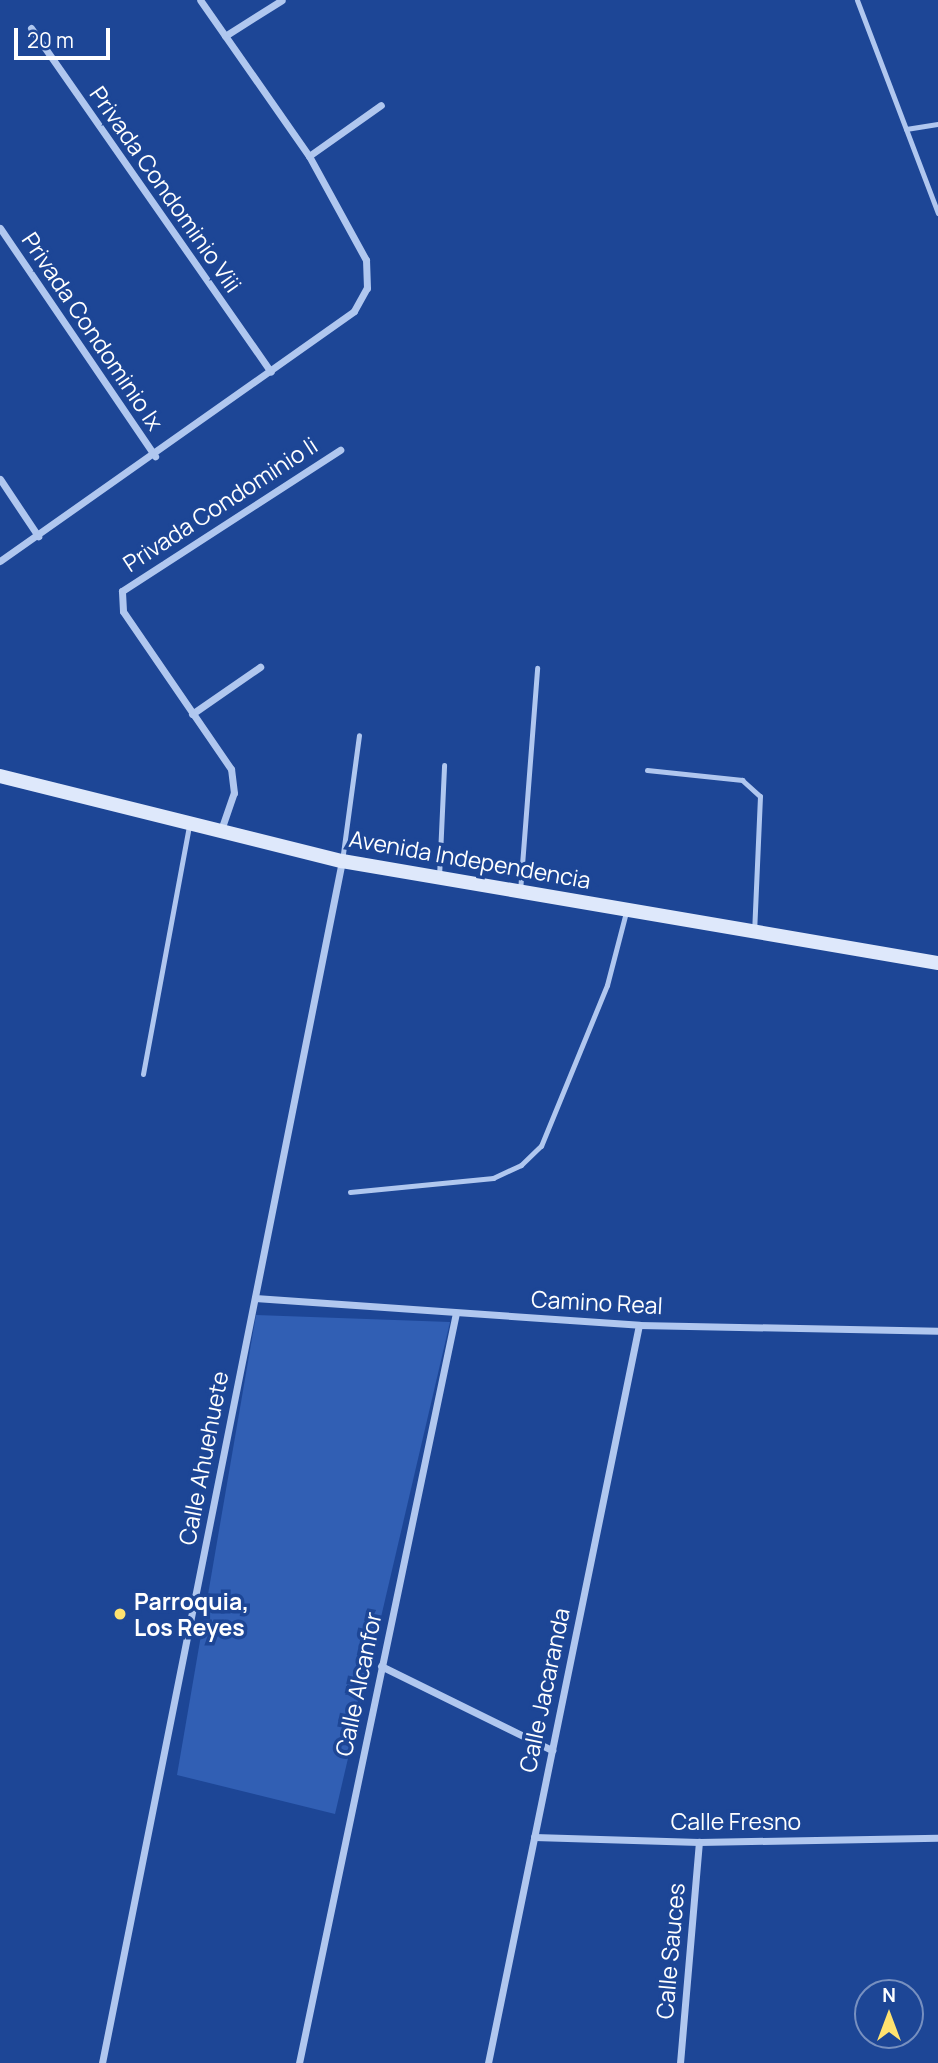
<!DOCTYPE html>
<html>
<head>
<meta charset="utf-8">
<style>
  body { margin:0 }
  #map { position:relative; width:938px; height:2063px; overflow:hidden; background:#1d4696; font-family:Manrope,sans-serif }
  div>[style] { position:absolute }
  .green>* { inset:0; background:#315fb4 }
  .service>* { height:5px; margin:-2.5px; padding:0 2.5px; transform-origin:2.5px; border-radius:2.5px; background:#b0c7ef }
  .minor>* { height:7px; margin:-3.5px; padding:0 3.5px; transform-origin:3.5px; border-radius:3.5px; background:#b0c7ef }
  .secondary>* { height:14px; margin:-7px; padding:0 7px; transform-origin:7px; border-radius:7px; background:#dee8fb }
  .dots>* { width:19px; height:19px; translate:-50% -50%; box-sizing:border-box; border:4px solid #1d4696; border-radius:50% }
  span { translate:-50% -50%; white-space:nowrap; text-align:center; line-height:1.15; -webkit-text-stroke:7px #1d4696; paint-order:stroke }
  .street-label { font-size:23px; color:#fff }
  .poi-label { font-size:23px; color:#fff; font-weight:700 }
  .left { translate:0 -50%; text-align:left }
  .north { position:absolute; left:854px; top:1979px; width:70px; height:70px; box-sizing:border-box; background:#1d4696; border:2px solid #7790c0; border-radius:50%; rotate:0deg; font-size:19px; font-weight:700; line-height:28px; text-align:center; color:#fff }
  .north::after { content:''; display:block; margin:auto; width:24px; height:32px; background:#ffe26f; clip-path:polygon(50% 0,100% 100%,50% 72%,0 100%) }
  .scale { position:absolute; left:14px; top:28px; width:96px; height:32px; box-sizing:border-box; border:4px solid #fff; border-top:0; padding-left:9px; font-size:21px; line-height:24px; white-space:nowrap; color:#fff; -webkit-text-stroke:5px #1d4696; paint-order:stroke }
</style>
</head>
<body>
<div id="map">
  <div class="green">
    <i style="clip-path:polygon(256px 1315px,450px 1322px,335px 1814px,177px 1775px)"></i>
  </div>
  <div class="service">
    <i style="left:857px;top:0;width:228px;rotate:69.2deg"></i>
    <i style="left:906px;top:129px;width:32px;rotate:-9deg"></i>
    <i style="left:647px;top:770px;width:96px;rotate:6deg"></i>
    <i style="left:742px;top:780px;width:24px;rotate:42deg"></i>
    <i style="left:760px;top:796px;width:135px;rotate:92.5deg"></i>
    <i style="left:342px;top:861px;width:127px;rotate:-82.3deg"></i>
    <i style="left:439px;top:877px;width:112px;rotate:-87.4deg"></i>
    <i style="left:520px;top:891px;width:224px;rotate:-85.6deg"></i>
    <i style="left:143px;top:1074px;width:252px;rotate:-79.5deg"></i>
    <i style="left:350px;top:1192px;width:144px;rotate:-5.6deg"></i>
    <i style="left:493px;top:1178px;width:31px;rotate:-25deg"></i>
    <i style="left:521px;top:1165px;width:28px;rotate:-44deg"></i>
    <i style="left:541px;top:1146px;width:174px;rotate:-67.7deg"></i>
    <i style="left:607px;top:985px;width:75px;rotate:-75.4deg"></i>
  </div>
  <div class="minor">
    <i style="left:31px;top:28px;width:419px;rotate:55.1deg"></i>
    <i style="left:225px;top:36px;width:67px;rotate:-32.3deg"></i>
    <i style="left:309px;top:156px;width:88px;rotate:-35.3deg"></i>
    <i style="left:0;top:228px;width:276px;rotate:55.8deg"></i>
    <i style="left:0;top:479px;width:69px;rotate:56.3deg"></i>
    <i style="left:0;top:561px;width:433px;rotate:-35.2deg"></i>
    <i style="left:354px;top:311px;width:26px;rotate:-61deg"></i>
    <i style="left:367px;top:288px;width:28px;rotate:-92deg"></i>
    <i style="left:366px;top:260px;width:119px;rotate:-118.7deg"></i>
    <i style="left:309px;top:156px;width:190px;rotate:-124.9deg"></i>
    <i style="left:192px;top:714px;width:83px;rotate:-34.7deg"></i>
    <i style="left:221px;top:830px;width:39px;rotate:-71deg"></i>
    <i style="left:234px;top:793px;width:24px;rotate:-97deg"></i>
    <i style="left:231px;top:769px;width:191px;rotate:-124.4deg"></i>
    <i style="left:123px;top:611px;width:20px;rotate:-93deg"></i>
    <i style="left:122px;top:591px;width:260px;rotate:-32.9deg"></i>
    <i style="left:255px;top:1298px;width:385px;rotate:4deg"></i>
    <i style="left:639px;top:1325px;width:299px;rotate:1.1deg"></i>
    <i style="left:381px;top:1666px;width:191px;rotate:26.2deg"></i>
    <i style="left:534px;top:1837px;width:165px;rotate:1.7deg"></i>
    <i style="left:699px;top:1842px;width:239px;rotate:-1deg"></i>
    <i style="left:102px;top:2063px;width:1226px;rotate:-78.71deg"></i>
    <i style="left:299px;top:2063px;width:766px;rotate:-78.18deg"></i>
    <i style="left:488px;top:2063px;width:753px;rotate:-78.44deg"></i>
    <i style="left:680px;top:2063px;width:222px;rotate:-85.1deg"></i>
  </div>
  <div class="secondary">
    <i style="left:0;top:776px;width:352px;rotate:14deg"></i>
    <i style="left:342px;top:861px;width:605px;rotate:9.71deg"></i>
  </div>
  <div class="dots">
    <i style="left:120px;top:1614px;background:#ffe26f"></i>
  </div>
  <div class="street-label">
    <span style="left:166px;top:189px;rotate:55deg">Privada Condominio Viii</span>
    <span style="left:93px;top:331px;rotate:56deg">Privada Condominio Ix</span>
    <span style="left:220px;top:504px;rotate:-33deg">Privada Condominio Ii</span>
    <span style="left:470px;top:859px;rotate:10deg">Avenida Independencia</span>
    <span style="left:597px;top:1302px;rotate:3deg">Camino Real</span>
    <span style="left:203px;top:1458px;rotate:-79deg">Calle Ahuehuete</span>
    <span style="left:358px;top:1684px;rotate:-78deg">Calle Alcanfor</span>
    <span style="left:544px;top:1690px;rotate:-78deg">Calle Jacaranda</span>
    <span style="left:736px;top:1821px">Calle Fresno</span>
    <span style="left:670px;top:1951px;rotate:-85deg">Calle Sauces</span>
  </div>
  <div class="poi-label">
    <span class="left" style="left:134px;top:1614px">Parroquia,<br>Los Reyes</span>
  </div>
  <div class="north">N</div>
  <div class="scale">20 m</div>
</div>
</body>
</html>
